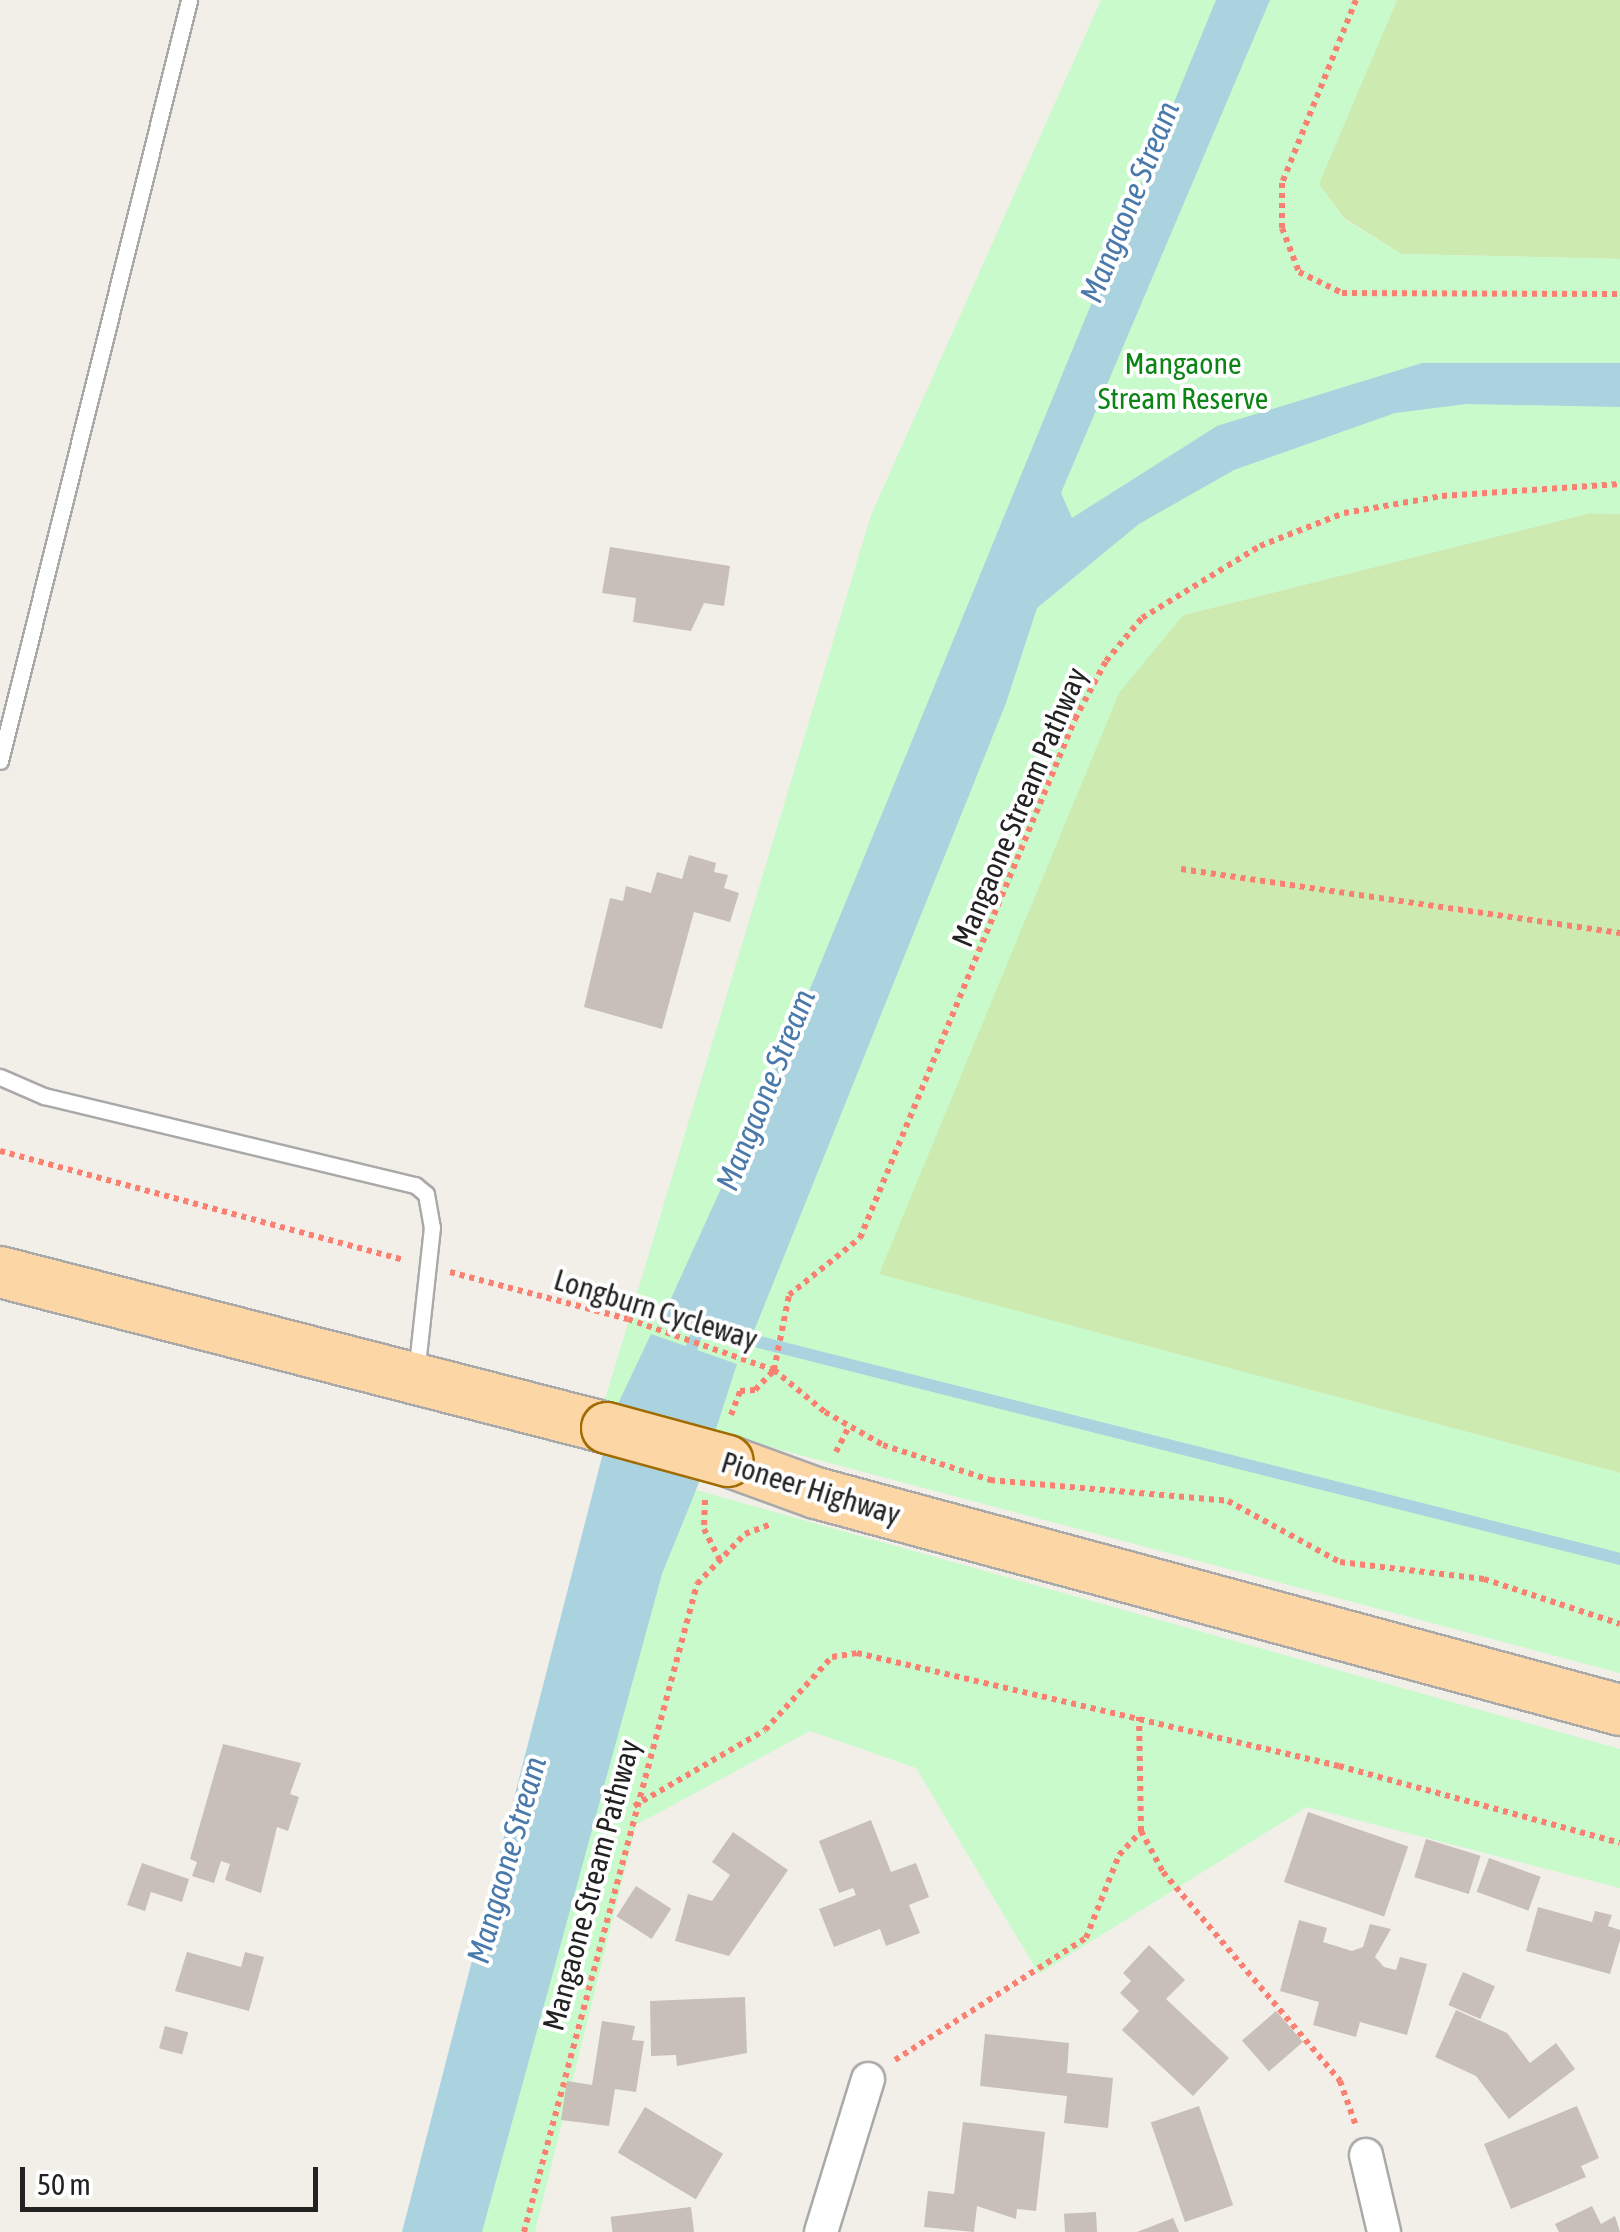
<!DOCTYPE html>
<html>
<head>
<meta charset="utf-8">
<style>
  body { margin:0 }
  #map { position:relative; width:1620px; height:2232px; overflow:hidden; background:#f2efe9; font-family:"Asap Condensed",sans-serif }
  div>[style] { position:absolute }
  .grass>* { inset:0; background:#cdebb0 }
  .park>* { inset:0; background:#c8facc }
  .water>* { inset:0; background:#aad3df }
  .stream>* { height:12px; margin:-6px; padding:0 6px; transform-origin:6px; border-radius:6px; background:#aad3df }
  .building>* { inset:0; background:#c7bfb8; transform-origin:0 0 }
  .path>* { height:6px; margin-top:-3px; transform-origin:0; background:repeating-linear-gradient(90deg,#fa8072 0 5px,transparent 0 10px) }
  .roads { filter:drop-shadow(2px 0 #a9a9a9) drop-shadow(-2px 0 #a9a9a9) drop-shadow(0 2px #a9a9a9) drop-shadow(0 -2px #a9a9a9) }
  .lane>* { height:15px; margin:-7.5px; padding:0 7.5px; transform-origin:7.5px; border-radius:7.5px; background:#fff }
  .street>* { height:32px; margin:-16px; padding:0 16px; transform-origin:16px; border-radius:16px; background:#fff }
  .primary>* { height:50px; margin:-25px; padding:0 25px; transform-origin:25px; border-radius:25px; background:#fcd6a4 }
  .bridges { filter:drop-shadow(2px 0 #a06b00) drop-shadow(-2px 0 #a06b00) drop-shadow(0 2px #a06b00) drop-shadow(0 -2px #a06b00) }
  .primary-bridge>* { height:50px; margin:-25px; padding:0 25px; transform-origin:25px; border-radius:25px; background:#fcd6a4 }
  span { translate:-50% -50%; white-space:nowrap; text-align:center; line-height:1.15; -webkit-text-stroke:8px #fff; paint-order:stroke }
  .park-label { font-size:30px; color:#0c8416 }
  .street-label { font-size:30px; color:#222 }
  .water-label { font-size:32px; color:#4a7aab; font-style:italic }
  .scale { position:absolute; left:20px; top:2167px; width:298px; height:45px; box-sizing:border-box; border:5px solid #222; border-top:0; padding-left:12px; font-size:30px; line-height:35px; white-space:nowrap; color:#222; -webkit-text-stroke:8px #fff; paint-order:stroke }
</style>
</head>
<body>
<div id="map">
  <div class="grass">
    <i style="clip-path:polygon(1397px 0,1620px 0,1620px 259px,1401px 254px,1344px 218px,1318px 183px)"></i>
    <i style="clip-path:polygon(1590px 513px,1620px 514px,1620px 1473px,878px 1274px,1119px 692px,1183px 615px)"></i>
  </div>
  <div class="park">
    <i style="clip-path:polygon(1101px 0,1397px 0,1319px 184px,1344px 219px,1401px 254px,1620px 259px,1620px 514px,1590px 513px,1183px 615px,1119px 693px,879px 1274px,1620px 1473px,1620px 1673px,604px 1403px,871px 515px)"></i>
    <i style="clip-path:polygon(646px 1476px,1620px 1749px,1620px 1888px,1307px 1807px,1039px 1974px,916px 1768px,810px 1731px,636px 1825px,535px 2232px,427px 2232px)"></i>
  </div>
  <div class="water">
    <i style="clip-path:polygon(1216px 0,1270px 0,1061px 493px,1072px 518px,1217px 426px,1422px 363px,1620px 363px,1620px 407px,1467px 404px,1395px 413px,1234px 470px,1139px 524px,1037px 608px,1006px 703px,750px 1341px,663px 1316px,794px 1028px)"></i>
    <i style="clip-path:polygon(651px 1334px,737px 1364px,715px 1432px,617px 1406px)"></i>
    <i style="clip-path:polygon(603px 1453px,700px 1480px,662px 1574px,482px 2232px,402px 2232px)"></i>
  </div>
  <div class="stream">
    <i style="left:735px;top:1336px;width:913px;rotate:14.14deg"></i>
    <i style="left:686px;top:1363px;width:55px;rotate:-69.9deg"></i>
  </div>
  <div class="building">
    <i style="clip-path:polygon(610px 547px,730px 566px,724px 606px,704px 603px,691px 631px,633px 622px,636px 598px,602px 593px)"></i>
    <i style="clip-path:polygon(689px 855px,716px 863px,714px 872px,728px 875px,724px 888px,739px 893px,730px 922px,694px 912px,662px 1029px,584px 1007px,610px 898px,623px 901px,626px 886px,651px 893px,657px 872px,682px 879px)"></i>
    <i style="clip-path:polygon(223px 1744px,301px 1763px,290px 1794px,299px 1797px,288px 1831px,277px 1827px,261px 1893px,225px 1880px,230px 1864px,221px 1861px,214px 1883px,192px 1876px,197px 1862px,190px 1859px)"></i>
    <i style="left:1308px;top:1812px;width:106px;height:74px;rotate:19deg"></i>
    <i style="clip-path:polygon(871px 1820px,891px 1872px,916px 1863px,929px 1897px,909px 1905px,920px 1933px,886px 1946px,880px 1929px,834px 1947px,819px 1909px,856px 1895px,853px 1888px,839px 1893px,819px 1841px)"></i>
    <i style="clip-path:polygon(733px 1832px,788px 1870px,729px 1956px,675px 1941px,688px 1894px,712px 1901px,730px 1875px,712px 1862px)"></i>
    <i style="left:1426px;top:1839px;width:57px;height:40px;rotate:17deg"></i>
    <i style="left:1489px;top:1858px;width:55px;height:36px;rotate:20deg"></i>
    <i style="clip-path:polygon(142px 1863px,189px 1879px,182px 1902px,151px 1892px,145px 1911px,127px 1905px)"></i>
    <i style="left:636px;top:1886px;width:42px;height:36px;rotate:33deg"></i>
    <i style="clip-path:polygon(1538px 1907px,1592px 1922px,1595px 1911px,1612px 1915px,1608px 1926px,1620px 1930px,1620px 1940px,1610px 1974px,1526px 1951px)"></i>
    <i style="clip-path:polygon(1299px 1920px,1327px 1928px,1323px 1942px,1352px 1951px,1363px 1947px,1370px 1924px,1391px 1929px,1375px 1957px,1384px 1967px,1396px 1970px,1400px 1957px,1427px 1964px,1407px 2035px,1360px 2022px,1356px 2037px,1313px 2025px,1319px 2002px,1280px 1991px)"></i>
    <i style="clip-path:polygon(1149px 1945px,1185px 1980px,1166px 1999px,1229px 2058px,1193px 2096px,1122px 2030px,1139px 2011px,1120px 1993px,1131px 1981px,1123px 1973px)"></i>
    <i style="clip-path:polygon(187px 1952px,241px 1967px,245px 1952px,264px 1957px,249px 2011px,175px 1991px)"></i>
    <i style="left:1463px;top:1972px;width:35px;height:36px;rotate:24deg"></i>
    <i style="clip-path:polygon(745px 1997px,747px 2053px,677px 2066px,676px 2055px,651px 2056px,650px 2001px)"></i>
    <i style="clip-path:polygon(1456px 2010px,1507px 2033px,1530px 2063px,1556px 2043px,1575px 2069px,1509px 2119px,1476px 2076px,1435px 2057px)"></i>
    <i style="left:1276px;top:2011px;width:41px;height:45px;rotate:49deg"></i>
    <i style="clip-path:polygon(602px 2021px,635px 2026px,632px 2040px,644px 2041px,636px 2092px,615px 2089px,609px 2126px,561px 2120px,567px 2081px,592px 2085px)"></i>
    <i style="left:165px;top:2026px;width:24px;height:23px;rotate:15deg"></i>
    <i style="clip-path:polygon(985px 2034px,1069px 2043px,1067px 2073px,1113px 2078px,1108px 2128px,1064px 2123px,1067px 2096px,980px 2086px)"></i>
    <i style="left:1199px;top:2106px;width:105px;height:51px;rotate:71deg"></i>
    <i style="clip-path:polygon(1577px 2106px,1599px 2158px,1581px 2166px,1586px 2177px,1511px 2209px,1484px 2144px)"></i>
    <i style="left:645px;top:2107px;width:91px;height:53px;rotate:31deg"></i>
    <i style="clip-path:polygon(963px 2122px,1045px 2132px,1036px 2211px,1017px 2209px,1016px 2219px,977px 2206px,974px 2232px,924px 2227px,928px 2191px,954px 2194px)"></i>
    <i style="clip-path:polygon(1592px 2206px,1601px 2224px,1615px 2216px,1620px 2232px,1559px 2232px,1555px 2224px)"></i>
    <i style="left:691px;top:2207px;width:25px;height:81px;rotate:83deg"></i>
    <i style="left:1096px;top:2212px;width:20px;height:32px;rotate:87deg"></i>
    <i style="clip-path:polygon(1173px 2218px,1179px 2232px,1137px 2232px)"></i>
  </div>
  <div class="path">
    <i style="left:1356px;top:0;width:197px;rotate:112deg"></i>
    <i style="left:1282px;top:183px;width:45px;rotate:90deg"></i>
    <i style="left:1282px;top:228px;width:47px;rotate:68.9deg"></i>
    <i style="left:1299px;top:272px;width:48px;rotate:26deg"></i>
    <i style="left:1342px;top:293px;width:278px;rotate:0.2deg"></i>
    <i style="left:1181px;top:869px;width:444px;rotate:8.3deg"></i>
    <i style="left:0;top:1151px;width:418px;rotate:15.1deg"></i>
    <i style="left:450px;top:1272px;width:184px;rotate:14.8deg"></i>
    <i style="left:628px;top:1319px;width:155px;rotate:19.3deg"></i>
    <i style="left:774px;top:1370px;width:66px;rotate:39.5deg"></i>
    <i style="left:825px;top:1412px;width:67px;rotate:29.6deg"></i>
    <i style="left:883px;top:1445px;width:113px;rotate:18.1deg"></i>
    <i style="left:990px;top:1480px;width:239px;rotate:5deg"></i>
    <i style="left:1228px;top:1501px;width:128px;rotate:28.6deg"></i>
    <i style="left:1340px;top:1562px;width:145px;rotate:6.7deg"></i>
    <i style="left:1484px;top:1579px;width:143px;rotate:18.3deg"></i>
    <i style="left:731px;top:1415px;width:26px;rotate:-69deg"></i>
    <i style="left:740px;top:1391px;width:15px;rotate:-4deg"></i>
    <i style="left:755px;top:1390px;width:28px;rotate:-46deg"></i>
    <i style="left:774px;top:1370px;width:76px;rotate:-78.7deg"></i>
    <i style="left:789px;top:1295px;width:91px;rotate:-38.8deg"></i>
    <i style="left:860px;top:1238px;width:562px;rotate:-67.5deg"></i>
    <i style="left:1075px;top:719px;width:66px;rotate:-61.9deg"></i>
    <i style="left:1106px;top:661px;width:56px;rotate:-50.1deg"></i>
    <i style="left:1142px;top:618px;width:138px;rotate:-31.4deg"></i>
    <i style="left:1260px;top:546px;width:90px;rotate:-21.4deg"></i>
    <i style="left:1344px;top:513px;width:99px;rotate:-9.8deg"></i>
    <i style="left:1442px;top:496px;width:178px;rotate:-3.9deg"></i>
    <i style="left:836px;top:1452px;width:29px;rotate:-63deg"></i>
    <i style="left:705px;top:1500px;width:29px;rotate:92deg"></i>
    <i style="left:704px;top:1529px;width:36px;rotate:63deg"></i>
    <i style="left:634px;top:1806px;width:151px;rotate:-30.1deg"></i>
    <i style="left:765px;top:1730px;width:99px;rotate:-47.5deg"></i>
    <i style="left:832px;top:1657px;width:25px;rotate:-9deg"></i>
    <i style="left:857px;top:1653px;width:495px;rotate:13.2deg"></i>
    <i style="left:1339px;top:1766px;width:291px;rotate:15.3deg"></i>
    <i style="left:1141px;top:1831px;width:47px;rotate:61.8deg"></i>
    <i style="left:1163px;top:1872px;width:274px;rotate:49.7deg"></i>
    <i style="left:1340px;top:2081px;width:48px;rotate:70.4deg"></i>
    <i style="left:895px;top:2060px;width:227px;rotate:-32.6deg"></i>
    <i style="left:1086px;top:1938px;width:89px;rotate:-68.3deg"></i>
    <i style="left:1119px;top:1855px;width:33px;rotate:-47deg"></i>
    <i style="left:1141px;top:1831px;width:114px;rotate:-91deg"></i>
    <i style="left:524px;top:2232px;width:671px;rotate:-75.05deg"></i>
    <i style="left:697px;top:1584px;width:69px;rotate:-46.2deg"></i>
    <i style="left:745px;top:1534px;width:26px;rotate:-21deg"></i>
  </div>
  <div class="roads">
    <div class="lane">
      <i style="left:0;top:761px;width:784px;rotate:-76.05deg"></i>
      <i style="left:0;top:1077px;width:48px;rotate:23.4deg"></i>
      <i style="left:44px;top:1096px;width:382px;rotate:13.5deg"></i>
      <i style="left:415px;top:1185px;width:14px;rotate:39deg"></i>
      <i style="left:426px;top:1194px;width:34px;rotate:80deg"></i>
      <i style="left:432px;top:1227px;width:148px;rotate:96.2deg"></i>
    </div>
    <div class="street">
      <i style="left:1366px;top:2155px;width:79px;rotate:76.8deg"></i>
      <i style="left:821px;top:2232px;width:160px;rotate:-72.9deg"></i>
    </div>
    <div class="primary">
      <i style="left:0;top:1272px;width:627px;rotate:14.41deg"></i>
      <i style="left:728px;top:1461px;width:94px;rotate:20deg"></i>
      <i style="left:816px;top:1493px;width:833px;rotate:15.1deg"></i>
    </div>
  </div>
  <div class="bridges">
    <div class="primary-bridge">
      <i style="left:607px;top:1428px;width:125px;rotate:15.3deg"></i>
    </div>
  </div>
  <div class="park-label">
    <span style="left:1183px;top:380px">Mangaone<br>Stream Reserve</span>
  </div>
  <div class="street-label">
    <span style="left:1019px;top:807px;rotate:-67deg">Mangaone Stream Pathway</span>
    <span style="left:656px;top:1309px;rotate:17deg">Longburn Cycleway</span>
    <span style="left:811px;top:1488px;rotate:17deg">Pioneer Highway</span>
    <span style="left:591px;top:1885px;rotate:-75deg">Mangaone Stream Pathway</span>
  </div>
  <div class="water-label">
    <span style="left:1130px;top:202px;rotate:-68deg">Mangaone Stream</span>
    <span style="left:766px;top:1090px;rotate:-68deg">Mangaone Stream</span>
    <span style="left:507px;top:1860px;rotate:-74deg">Mangaone Stream</span>
  </div>
  <div class="scale">50 m</div>
</div>
</body>
</html>
